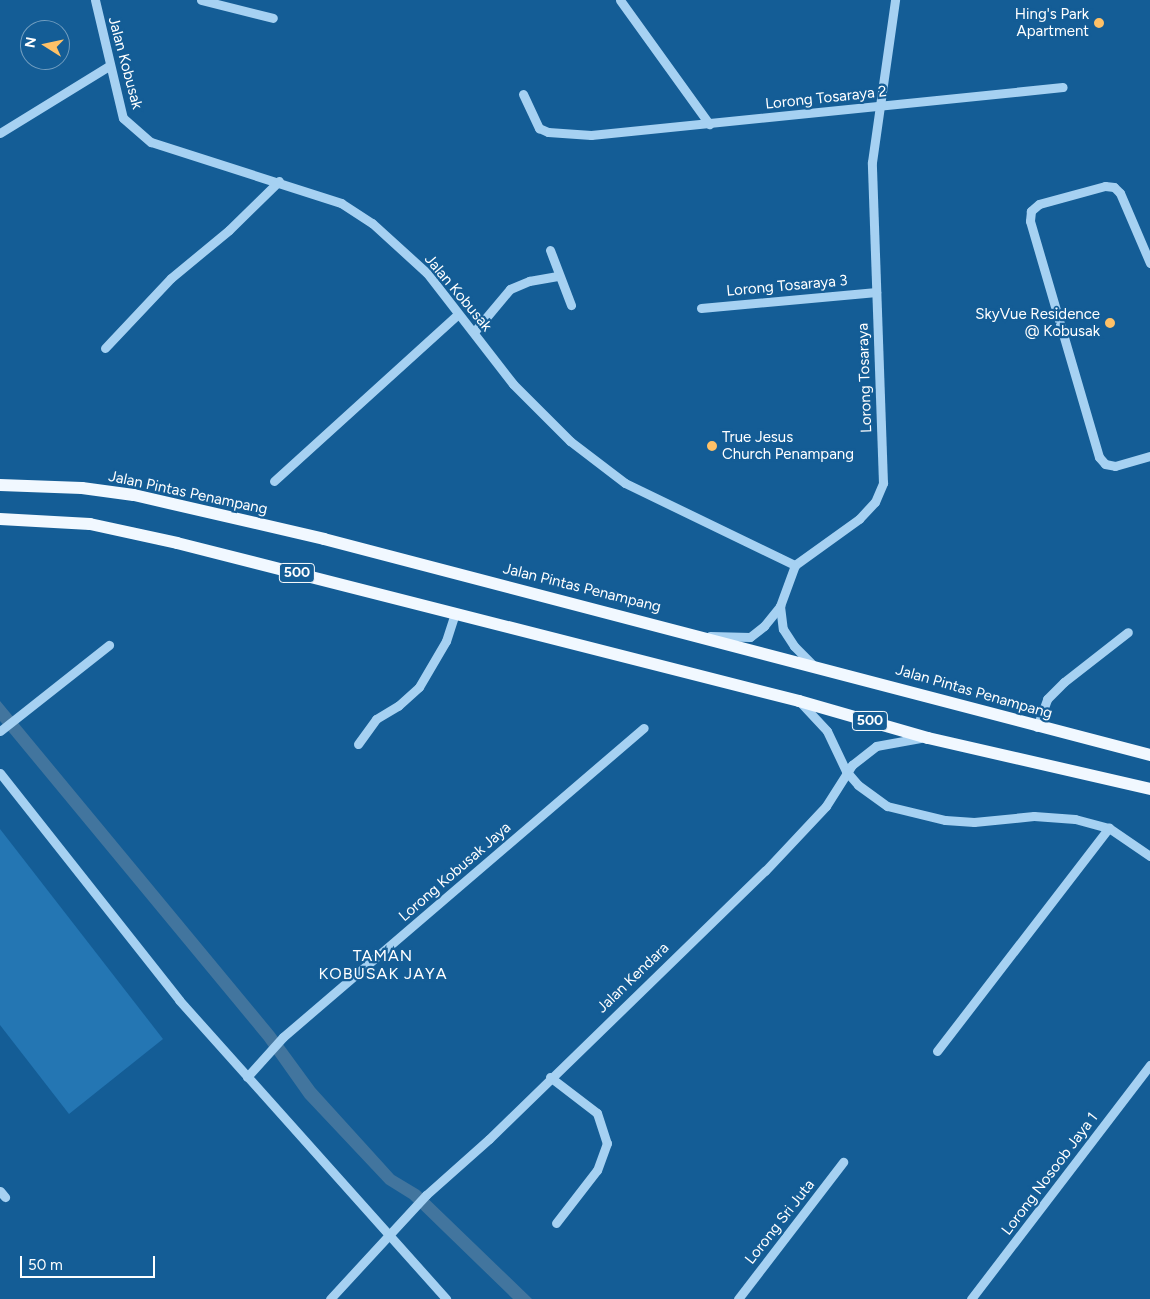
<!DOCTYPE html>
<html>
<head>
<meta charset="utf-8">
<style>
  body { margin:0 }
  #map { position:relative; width:1150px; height:1299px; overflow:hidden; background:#145d96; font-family:Figtree,sans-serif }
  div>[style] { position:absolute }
  .green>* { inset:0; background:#2476b3 }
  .water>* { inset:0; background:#42759e }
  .minor>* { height:9px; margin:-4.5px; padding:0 4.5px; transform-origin:4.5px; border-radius:4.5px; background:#a6d1f2 }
  .major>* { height:12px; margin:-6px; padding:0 6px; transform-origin:6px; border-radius:6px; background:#f1f8ff }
  .dots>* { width:14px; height:14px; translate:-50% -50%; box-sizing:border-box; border:2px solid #145d96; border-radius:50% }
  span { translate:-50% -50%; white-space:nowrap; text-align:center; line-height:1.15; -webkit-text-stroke:4.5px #145d96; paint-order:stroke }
  .shield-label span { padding:1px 4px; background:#145d96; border:1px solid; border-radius:4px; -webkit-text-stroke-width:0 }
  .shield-label { font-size:14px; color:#fff; font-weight:700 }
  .poi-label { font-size:15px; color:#fff }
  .right { translate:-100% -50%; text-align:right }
  .left { translate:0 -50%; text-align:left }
  .street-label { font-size:15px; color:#fff }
  .neighbourhood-label { font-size:16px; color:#fff; letter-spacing:1px }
  .north { position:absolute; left:20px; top:20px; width:50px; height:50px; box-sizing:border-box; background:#145d96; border:1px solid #729ec0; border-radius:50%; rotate:280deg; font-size:14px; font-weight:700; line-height:20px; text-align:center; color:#fff }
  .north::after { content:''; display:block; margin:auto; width:18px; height:22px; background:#ffc167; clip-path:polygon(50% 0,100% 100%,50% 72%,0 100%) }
  .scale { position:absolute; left:20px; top:1256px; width:135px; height:22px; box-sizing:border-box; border:2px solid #fff; border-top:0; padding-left:6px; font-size:15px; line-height:18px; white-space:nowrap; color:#fff; -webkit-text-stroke:4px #145d96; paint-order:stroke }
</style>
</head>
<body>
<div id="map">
  <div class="green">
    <i style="clip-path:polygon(0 829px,163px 1039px,69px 1114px,0 1025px)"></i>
  </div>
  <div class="water">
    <i style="clip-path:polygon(0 701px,274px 1032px,315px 1088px,394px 1175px,419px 1190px,532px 1299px,513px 1299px,410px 1199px,386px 1184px,305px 1098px,264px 1040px,0 721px)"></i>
  </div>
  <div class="minor">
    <i style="left:95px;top:0;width:121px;rotate:76.7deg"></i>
    <i style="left:123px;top:118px;width:37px;rotate:41deg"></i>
    <i style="left:151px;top:142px;width:200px;rotate:17.8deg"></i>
    <i style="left:341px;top:203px;width:37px;rotate:33deg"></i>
    <i style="left:372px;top:223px;width:74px;rotate:42.3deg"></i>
    <i style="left:427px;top:273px;width:140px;rotate:52.2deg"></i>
    <i style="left:513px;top:384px;width:81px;rotate:45deg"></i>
    <i style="left:570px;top:441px;width:69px;rotate:37.4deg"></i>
    <i style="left:625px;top:483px;width:189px;rotate:25.8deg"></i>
    <i style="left:201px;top:0;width:74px;rotate:14deg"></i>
    <i style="left:620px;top:0;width:153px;rotate:54.3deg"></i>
    <i style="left:523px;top:94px;width:38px;rotate:65deg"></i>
    <i style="left:539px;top:128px;width:10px;rotate:24deg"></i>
    <i style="left:548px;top:132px;width:43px;rotate:4deg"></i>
    <i style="left:591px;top:135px;width:474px;rotate:-5.8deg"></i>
    <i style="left:0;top:133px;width:128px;rotate:-31.6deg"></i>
    <i style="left:550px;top:250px;width:59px;rotate:69.1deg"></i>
    <i style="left:1150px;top:263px;width:76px;rotate:-113.2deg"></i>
    <i style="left:1120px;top:193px;width:8px;rotate:-135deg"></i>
    <i style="left:1114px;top:187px;width:9px;rotate:-174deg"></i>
    <i style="left:1105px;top:186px;width:68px;rotate:164.7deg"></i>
    <i style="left:1039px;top:204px;width:11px;rotate:139deg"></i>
    <i style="left:1031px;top:211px;width:10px;rotate:96deg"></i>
    <i style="left:1030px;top:221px;width:246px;rotate:73.7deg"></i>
    <i style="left:1099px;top:457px;width:9px;rotate:49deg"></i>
    <i style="left:1105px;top:464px;width:10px;rotate:11deg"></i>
    <i style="left:1115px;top:466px;width:36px;rotate:-16deg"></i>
    <i style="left:701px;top:308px;width:176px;rotate:-5.2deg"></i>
    <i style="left:474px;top:332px;width:56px;rotate:-50.1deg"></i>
    <i style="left:510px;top:289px;width:21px;rotate:-23deg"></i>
    <i style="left:529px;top:281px;width:29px;rotate:-10deg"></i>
    <i style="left:105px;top:348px;width:96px;rotate:-46.7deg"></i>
    <i style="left:171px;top:278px;width:75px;rotate:-39.6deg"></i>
    <i style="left:229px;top:230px;width:70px;rotate:-44.4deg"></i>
    <i style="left:274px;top:481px;width:248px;rotate:-42.2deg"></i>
    <i style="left:780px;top:606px;width:23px;rotate:83deg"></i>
    <i style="left:783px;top:629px;width:20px;rotate:57deg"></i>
    <i style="left:794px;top:646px;width:27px;rotate:45deg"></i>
    <i style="left:710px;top:636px;width:40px;rotate:1.4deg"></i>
    <i style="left:750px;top:637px;width:18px;rotate:-38deg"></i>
    <i style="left:764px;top:626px;width:26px;rotate:-51deg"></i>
    <i style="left:780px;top:606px;width:44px;rotate:-69.9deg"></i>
    <i style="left:795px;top:565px;width:79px;rotate:-35.7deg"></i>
    <i style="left:859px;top:519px;width:23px;rotate:-47deg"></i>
    <i style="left:875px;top:502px;width:21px;rotate:-67deg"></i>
    <i style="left:883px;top:483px;width:321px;rotate:-92deg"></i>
    <i style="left:872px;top:162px;width:164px;rotate:-81.9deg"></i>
    <i style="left:801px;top:703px;width:38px;rotate:47deg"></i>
    <i style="left:827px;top:731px;width:44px;rotate:64.6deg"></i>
    <i style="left:846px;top:771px;width:18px;rotate:49deg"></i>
    <i style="left:858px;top:785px;width:36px;rotate:36deg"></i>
    <i style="left:887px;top:806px;width:60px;rotate:13.6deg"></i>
    <i style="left:945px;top:820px;width:29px;rotate:4deg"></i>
    <i style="left:974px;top:822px;width:60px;rotate:-5.7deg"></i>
    <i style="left:1034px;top:816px;width:41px;rotate:4.2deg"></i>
    <i style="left:1075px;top:819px;width:35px;rotate:15deg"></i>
    <i style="left:1109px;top:828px;width:50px;rotate:34.3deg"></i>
    <i style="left:1037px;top:727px;width:30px;rotate:-70deg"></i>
    <i style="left:1047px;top:699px;width:24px;rotate:-45deg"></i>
    <i style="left:1064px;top:682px;width:81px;rotate:-38deg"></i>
    <i style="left:0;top:731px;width:139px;rotate:-38.3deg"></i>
    <i style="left:358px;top:744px;width:31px;rotate:-54deg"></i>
    <i style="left:376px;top:719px;width:26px;rotate:-31deg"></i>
    <i style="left:398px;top:706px;width:28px;rotate:-42deg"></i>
    <i style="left:419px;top:687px;width:53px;rotate:-59.6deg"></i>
    <i style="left:446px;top:641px;width:28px;rotate:-72deg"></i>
    <i style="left:0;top:773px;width:289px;rotate:51.7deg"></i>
    <i style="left:179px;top:1000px;width:401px;rotate:48.2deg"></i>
    <i style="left:937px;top:1051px;width:282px;rotate:-52.4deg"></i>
    <i style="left:247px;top:1077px;width:54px;rotate:-48deg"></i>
    <i style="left:283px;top:1037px;width:475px;rotate:-40.6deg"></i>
    <i style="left:550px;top:1077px;width:59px;rotate:37.5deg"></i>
    <i style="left:597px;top:1113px;width:32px;rotate:72deg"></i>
    <i style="left:607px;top:1143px;width:29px;rotate:110deg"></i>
    <i style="left:597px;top:1170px;width:67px;rotate:127.7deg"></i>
    <i style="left:0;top:1191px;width:8px;rotate:50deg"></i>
    <i style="left:330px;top:1299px;width:142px;rotate:-47.3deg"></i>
    <i style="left:426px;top:1195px;width:84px;rotate:-41.6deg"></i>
    <i style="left:489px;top:1139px;width:385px;rotate:-44.2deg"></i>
    <i style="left:765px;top:871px;width:89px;rotate:-46.8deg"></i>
    <i style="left:826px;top:806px;width:49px;rotate:-57.6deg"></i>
    <i style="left:852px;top:765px;width:31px;rotate:-38deg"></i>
    <i style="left:876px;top:746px;width:45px;rotate:-10.3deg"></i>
    <i style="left:738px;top:1299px;width:173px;rotate:-52.5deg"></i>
    <i style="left:971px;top:1299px;width:295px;rotate:-52.6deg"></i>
  </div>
  <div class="major">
    <i style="left:0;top:485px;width:82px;rotate:2.1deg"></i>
    <i style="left:82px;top:488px;width:52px;rotate:7.7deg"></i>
    <i style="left:134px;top:495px;width:195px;rotate:13deg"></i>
    <i style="left:324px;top:539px;width:854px;rotate:14.65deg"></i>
    <i style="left:0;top:519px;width:90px;rotate:3.2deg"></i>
    <i style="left:90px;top:524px;width:89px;rotate:12.3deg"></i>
    <i style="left:177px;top:543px;width:642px;rotate:14.25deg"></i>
    <i style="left:799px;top:701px;width:134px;rotate:16deg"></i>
    <i style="left:928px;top:738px;width:228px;rotate:12.9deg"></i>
  </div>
  <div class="dots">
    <i style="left:1099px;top:23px;background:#ffc167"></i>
    <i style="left:1110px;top:323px;background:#ffc167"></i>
    <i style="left:712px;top:446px;background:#ffc167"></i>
  </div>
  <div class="shield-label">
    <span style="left:297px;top:573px">500</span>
    <span style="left:870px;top:721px">500</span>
  </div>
  <div class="poi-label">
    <span class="right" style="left:1089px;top:23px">Hing's Park<br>Apartment</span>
    <span class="right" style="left:1100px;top:323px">SkyVue Residence<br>@ Kobusak</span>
    <span class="left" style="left:722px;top:446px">True Jesus<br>Church Penampang</span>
  </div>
  <div class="street-label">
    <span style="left:125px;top:63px;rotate:75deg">Jalan Kobusak</span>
    <span style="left:826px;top:98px;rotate:-6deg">Lorong Tosaraya 2</span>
    <span style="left:787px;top:286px;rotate:-5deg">Lorong Tosaraya 3</span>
    <span style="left:458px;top:293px;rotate:50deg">Jalan Kobusak</span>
    <span style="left:865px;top:378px;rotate:-92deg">Lorong Tosaraya</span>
    <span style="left:188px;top:493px;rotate:12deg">Jalan Pintas Penampang</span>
    <span style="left:582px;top:588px;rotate:14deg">Jalan Pintas Penampang</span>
    <span style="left:974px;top:692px;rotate:16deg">Jalan Pintas Penampang</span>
    <span style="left:455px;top:872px;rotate:-41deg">Lorong Kobusak Jaya</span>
    <span style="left:633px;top:978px;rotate:-44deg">Jalan Kendara</span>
    <span style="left:1050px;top:1174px;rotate:-53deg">Lorong Nosoob Jaya 1</span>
    <span style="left:780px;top:1222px;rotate:-52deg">Lorong Sri Juta</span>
  </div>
  <div class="neighbourhood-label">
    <span style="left:383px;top:965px">TAMAN<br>KOBUSAK JAYA</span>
  </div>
  <div class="north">N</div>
  <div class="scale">50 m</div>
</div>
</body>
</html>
